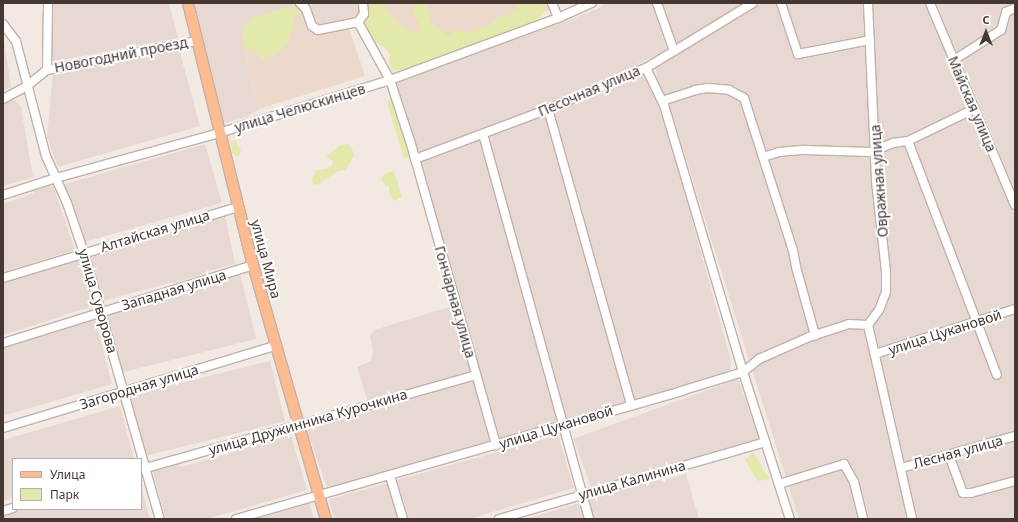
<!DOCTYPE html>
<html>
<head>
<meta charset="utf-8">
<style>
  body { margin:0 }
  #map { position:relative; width:1018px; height:522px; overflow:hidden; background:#f3e9e3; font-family:"Noto Sans",sans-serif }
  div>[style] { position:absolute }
  .residential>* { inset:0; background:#e7d9d1; transform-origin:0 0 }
  .education>* { inset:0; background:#edd9cc }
  .green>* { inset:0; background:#e2e9aa }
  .roads { filter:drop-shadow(1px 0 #c1b1a9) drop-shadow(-1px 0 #c1b1a9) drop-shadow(0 1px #c1b1a9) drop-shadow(0 -1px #c1b1a9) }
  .minor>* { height:8px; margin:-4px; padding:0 4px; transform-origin:4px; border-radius:4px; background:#fff }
  .major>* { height:10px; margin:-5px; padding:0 5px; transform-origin:5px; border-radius:5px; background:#ffbb90 }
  span { translate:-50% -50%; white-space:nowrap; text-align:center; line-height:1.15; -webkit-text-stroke:4px #fff; paint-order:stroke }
  .street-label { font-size:14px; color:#453833 }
  .frame { position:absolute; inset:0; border:4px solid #453833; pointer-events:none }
  .legend { position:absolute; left:12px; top:458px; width:130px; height:52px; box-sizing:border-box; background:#fff; border:1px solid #b5afad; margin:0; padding:5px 7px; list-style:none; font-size:12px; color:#453833 }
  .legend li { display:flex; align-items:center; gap:8px; height:20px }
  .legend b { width:20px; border:1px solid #b5afad }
  .north { position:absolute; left:966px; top:12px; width:40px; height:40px; -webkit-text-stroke:3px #fff; paint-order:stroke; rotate:0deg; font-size:11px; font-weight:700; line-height:16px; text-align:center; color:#453833 }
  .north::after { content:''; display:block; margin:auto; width:14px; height:18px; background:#453833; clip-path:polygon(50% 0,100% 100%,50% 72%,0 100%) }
</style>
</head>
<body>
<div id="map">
  <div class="residential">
    <i style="clip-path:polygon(52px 3px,169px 3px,178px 38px,51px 62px)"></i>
    <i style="clip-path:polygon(195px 3px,367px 3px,368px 18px,349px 28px,334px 29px,310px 34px,303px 11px,245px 47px,247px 66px,259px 109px,247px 117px,225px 123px,222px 119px)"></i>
    <i style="clip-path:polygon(607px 3px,652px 3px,667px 50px,638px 64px,663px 114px,731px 361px,730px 370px,693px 384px,589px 412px,430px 461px,327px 488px,306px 428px,371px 412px,357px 367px,371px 361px,373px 351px,370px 336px,374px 330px,459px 304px,394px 81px,564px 22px,599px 8px)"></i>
    <i style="clip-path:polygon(660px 3px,748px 3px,678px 43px,673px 41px)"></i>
    <i style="clip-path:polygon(763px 3px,924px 3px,1015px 216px,1015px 519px,799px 519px,671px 111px,661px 93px,656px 70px,657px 66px)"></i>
    <i style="clip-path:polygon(936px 3px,1015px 3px,1015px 190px,973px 90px)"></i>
    <i style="clip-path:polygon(3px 33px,11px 87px,3px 91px)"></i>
    <i style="clip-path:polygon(179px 49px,200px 126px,58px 167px,47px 137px,53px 73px,79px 70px)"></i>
    <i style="clip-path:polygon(14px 99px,21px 107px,33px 177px,3px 186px,3px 105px)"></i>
    <i style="left:205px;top:144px;width:61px;height:147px;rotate:74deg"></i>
    <i style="clip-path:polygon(53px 185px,75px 250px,3px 272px,3px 204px,34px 193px,34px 190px)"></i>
    <i style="clip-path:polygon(225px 215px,235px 264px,202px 273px,202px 275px,174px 283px,173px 282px,102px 301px,89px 258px)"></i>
    <i style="clip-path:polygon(78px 258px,93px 306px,3px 335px,3px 282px)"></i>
    <i style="left:240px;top:274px;width:67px;height:141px;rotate:76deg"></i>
    <i style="clip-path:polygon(95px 319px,112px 384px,3px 416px,3px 348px)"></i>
    <i style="left:270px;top:361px;width:62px;height:144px;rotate:76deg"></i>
    <i style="left:738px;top:379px;width:65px;height:175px;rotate:70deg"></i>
    <i style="clip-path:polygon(120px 406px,134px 459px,13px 459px,13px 498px,3px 501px,3px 440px)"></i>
    <i style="clip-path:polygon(291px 435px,307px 490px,207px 519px,166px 519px,152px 469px,179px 462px,181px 467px)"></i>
    <i style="clip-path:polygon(558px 435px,574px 488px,469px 519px,409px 519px,397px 480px)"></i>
    <i style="clip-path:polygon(686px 474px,699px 519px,593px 519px,587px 498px,660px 476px,661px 481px)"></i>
    <i style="clip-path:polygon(389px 483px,399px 519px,334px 519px,329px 499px)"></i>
    <i style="clip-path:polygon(141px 487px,150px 519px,3px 519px,3px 512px,14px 509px,141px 509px)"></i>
    <i style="clip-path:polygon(309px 503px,314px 519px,256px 519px)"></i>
    <i style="clip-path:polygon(580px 503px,584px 519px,525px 519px)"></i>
  </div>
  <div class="education">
    <i style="clip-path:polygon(367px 3px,546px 3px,549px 10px,397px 66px)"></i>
    <i style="clip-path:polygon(297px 7px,303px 11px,310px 34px,334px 29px,349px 28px,365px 76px,259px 109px,247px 66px,245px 47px,240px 26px,289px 8px)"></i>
  </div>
  <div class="green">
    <i style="clip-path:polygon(367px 3px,383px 3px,391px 15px,406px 29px,417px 33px,421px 27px,412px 13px,417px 3px,426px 5px,431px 22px,449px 37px,456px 29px,466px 32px,489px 26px,496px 19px,519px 9px,516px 3px,544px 3px,545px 9px,539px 19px,463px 49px,405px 69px,393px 71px,389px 64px,390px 54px,384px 47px,376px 43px,368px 34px,364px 18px)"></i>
    <i style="clip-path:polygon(287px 7px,299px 9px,300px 12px,295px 17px,289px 40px,284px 47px,273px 56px,263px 59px,252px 50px,248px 50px,243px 45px,244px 26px,251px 19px)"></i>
    <i style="clip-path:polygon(392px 98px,412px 152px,410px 156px,404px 159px,387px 102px)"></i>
    <i style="clip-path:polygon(235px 140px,241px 150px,239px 156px,237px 157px,233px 154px,230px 141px)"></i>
    <i style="clip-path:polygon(348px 144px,353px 151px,354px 156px,345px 170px,338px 171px,319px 184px,313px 185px,312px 179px,316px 170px,326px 169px,332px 166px,333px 161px,326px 157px,340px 145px)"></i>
    <i style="clip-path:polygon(394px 171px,402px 197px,394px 201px,389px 193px,389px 187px,385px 185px,381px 179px,386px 173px)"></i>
    <i style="clip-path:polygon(753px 452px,770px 479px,758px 481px,745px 460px)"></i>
  </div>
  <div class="roads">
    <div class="minor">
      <i style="left:300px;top:3px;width:8px;rotate:45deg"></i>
      <i style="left:306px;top:9px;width:18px;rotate:71deg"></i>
      <i style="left:312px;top:26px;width:7px;rotate:34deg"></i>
      <i style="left:318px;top:30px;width:41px;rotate:-11.3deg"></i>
      <i style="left:363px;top:3px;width:11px;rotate:85deg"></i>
      <i style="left:364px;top:14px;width:10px;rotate:127deg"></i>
      <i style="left:358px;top:22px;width:66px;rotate:61.1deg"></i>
      <i style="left:390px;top:80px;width:67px;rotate:71.8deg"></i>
      <i style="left:411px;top:144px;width:313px;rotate:74.2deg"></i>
      <i style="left:552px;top:3px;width:16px;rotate:68deg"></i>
      <i style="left:657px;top:3px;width:51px;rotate:70.5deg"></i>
      <i style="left:781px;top:3px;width:54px;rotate:71.6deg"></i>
      <i style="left:798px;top:54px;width:73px;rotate:-11deg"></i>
      <i style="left:868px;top:3px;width:178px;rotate:87.4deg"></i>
      <i style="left:876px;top:181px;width:91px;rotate:83.7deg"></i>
      <i style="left:886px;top:271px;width:21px;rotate:90deg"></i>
      <i style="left:886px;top:292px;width:19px;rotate:111deg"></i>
      <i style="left:879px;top:310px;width:19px;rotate:126deg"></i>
      <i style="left:868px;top:325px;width:199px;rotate:77.2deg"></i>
      <i style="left:930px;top:3px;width:219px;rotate:67.2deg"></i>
      <i style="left:3px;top:24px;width:21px;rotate:53deg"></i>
      <i style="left:16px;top:41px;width:119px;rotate:75.4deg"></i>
      <i style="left:46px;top:156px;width:51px;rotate:65.9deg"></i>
      <i style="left:67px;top:203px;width:53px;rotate:71.2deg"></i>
      <i style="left:84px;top:253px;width:277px;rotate:74.1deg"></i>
      <i style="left:954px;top:60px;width:56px;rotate:-32.6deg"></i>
      <i style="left:1001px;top:30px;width:19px;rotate:-74deg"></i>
      <i style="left:1006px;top:12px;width:10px;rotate:-24deg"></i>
      <i style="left:646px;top:68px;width:41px;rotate:64.1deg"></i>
      <i style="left:664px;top:105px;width:278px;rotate:73.5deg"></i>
      <i style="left:743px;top:372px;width:154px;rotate:72.3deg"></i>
      <i style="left:47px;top:70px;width:152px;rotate:-11deg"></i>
      <i style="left:3px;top:99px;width:27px;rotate:-28deg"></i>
      <i style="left:27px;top:86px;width:26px;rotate:-39deg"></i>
      <i style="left:47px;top:70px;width:67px;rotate:-89.1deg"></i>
      <i style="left:662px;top:101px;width:35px;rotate:-18deg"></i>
      <i style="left:695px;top:90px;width:13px;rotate:-9deg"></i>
      <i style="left:708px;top:88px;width:21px;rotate:5deg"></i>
      <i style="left:729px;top:90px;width:17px;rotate:28deg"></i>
      <i style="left:744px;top:98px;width:161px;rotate:72.2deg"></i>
      <i style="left:793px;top:251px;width:16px;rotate:79deg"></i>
      <i style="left:796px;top:267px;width:71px;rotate:74.4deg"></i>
      <i style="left:548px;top:109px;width:307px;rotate:74.3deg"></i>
      <i style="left:483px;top:134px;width:399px;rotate:74.6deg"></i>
      <i style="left:908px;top:141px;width:250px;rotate:69.2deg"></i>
      <i style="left:763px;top:157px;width:17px;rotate:-17deg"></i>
      <i style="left:779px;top:152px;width:25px;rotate:-5deg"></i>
      <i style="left:804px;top:150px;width:67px;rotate:1.7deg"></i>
      <i style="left:871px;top:152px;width:24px;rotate:-22deg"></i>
      <i style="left:893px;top:143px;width:15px;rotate:-8deg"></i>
      <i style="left:908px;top:141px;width:73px;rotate:-25.9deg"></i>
      <i style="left:415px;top:159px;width:142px;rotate:-20.6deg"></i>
      <i style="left:548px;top:109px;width:106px;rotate:-22.7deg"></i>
      <i style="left:646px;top:68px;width:125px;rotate:-31.3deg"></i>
      <i style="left:3px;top:195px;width:56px;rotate:-17.8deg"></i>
      <i style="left:56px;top:178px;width:169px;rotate:-15.4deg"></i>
      <i style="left:219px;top:133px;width:179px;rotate:-17.2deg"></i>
      <i style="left:390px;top:80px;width:179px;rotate:-20.3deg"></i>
      <i style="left:558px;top:18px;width:37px;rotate:-24deg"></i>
      <i style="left:3px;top:278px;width:245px;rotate:-16.8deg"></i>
      <i style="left:3px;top:343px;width:262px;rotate:-17.3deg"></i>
      <i style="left:875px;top:354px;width:147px;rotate:-17.8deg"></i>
      <i style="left:3px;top:428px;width:284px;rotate:-16.8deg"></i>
      <i style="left:949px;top:455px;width:40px;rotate:69.8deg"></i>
      <i style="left:963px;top:493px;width:8px"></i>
      <i style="left:971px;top:493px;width:46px;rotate:-15.3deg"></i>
      <i style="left:901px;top:468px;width:118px;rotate:-15.7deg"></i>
      <i style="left:142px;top:469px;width:347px;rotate:-15.7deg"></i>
      <i style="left:390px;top:476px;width:45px;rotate:73.2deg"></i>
      <i style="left:779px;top:484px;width:68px;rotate:-17.1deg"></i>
      <i style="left:844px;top:464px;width:21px;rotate:61deg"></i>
      <i style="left:854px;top:482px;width:38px;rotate:76deg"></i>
      <i style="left:3px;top:511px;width:10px;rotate:-17deg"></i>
      <i style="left:236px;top:519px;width:463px;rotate:-16deg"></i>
      <i style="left:681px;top:391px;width:65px;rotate:-17deg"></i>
      <i style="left:743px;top:372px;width:21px;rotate:-39deg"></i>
      <i style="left:759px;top:359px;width:55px;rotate:-23.7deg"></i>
      <i style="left:809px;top:337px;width:42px;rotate:-18deg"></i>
      <i style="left:849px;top:324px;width:19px;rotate:3deg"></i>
      <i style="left:499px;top:519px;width:277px;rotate:-16.1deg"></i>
    </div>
    <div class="major">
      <i style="left:188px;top:3px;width:270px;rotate:76.1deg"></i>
      <i style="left:253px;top:265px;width:264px;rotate:74deg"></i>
    </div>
  </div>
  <div class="street-label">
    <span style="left:121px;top:55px;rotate:-11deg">Новогодний проезд</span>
    <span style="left:589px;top:91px;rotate:-23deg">Песочная улица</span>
    <span style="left:972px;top:104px;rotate:67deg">Майская улица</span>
    <span style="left:300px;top:108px;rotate:-17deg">улица Челюскинцев</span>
    <span style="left:879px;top:181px;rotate:-94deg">Овражная улица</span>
    <span style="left:155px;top:231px;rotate:-17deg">Алтайская улица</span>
    <span style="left:266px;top:259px;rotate:75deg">улица Мира</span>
    <span style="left:174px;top:290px;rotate:-17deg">Западная улица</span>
    <span style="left:98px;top:301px;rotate:74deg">улица Суворова</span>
    <span style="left:455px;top:302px;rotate:74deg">Гончарная улица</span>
    <span style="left:945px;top:332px;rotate:-18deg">улица Цукановой</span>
    <span style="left:139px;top:387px;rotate:-17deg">Загородная улица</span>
    <span style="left:308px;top:422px;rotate:-16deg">улица Дружинника Курочкина</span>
    <span style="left:556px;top:427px;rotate:-17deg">улица Цукановой</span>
    <span style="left:958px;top:452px;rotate:-15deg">Лесная улица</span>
    <span style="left:632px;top:480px;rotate:-16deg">улица Калинина</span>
  </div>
  <div class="frame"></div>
  <ul class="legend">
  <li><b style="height:5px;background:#ffbb90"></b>Улица</li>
  <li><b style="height:11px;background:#e2e9aa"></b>Парк</li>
  </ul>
  <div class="north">С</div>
</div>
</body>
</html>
